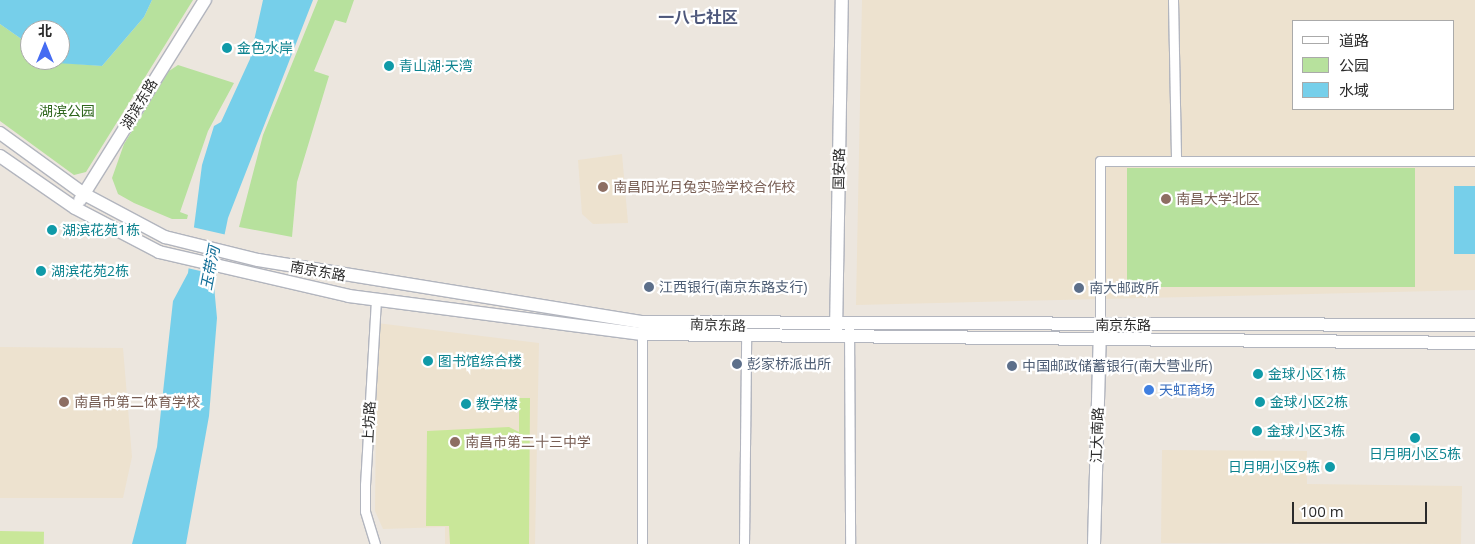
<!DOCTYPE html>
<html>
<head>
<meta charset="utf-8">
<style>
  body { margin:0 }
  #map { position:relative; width:1475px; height:544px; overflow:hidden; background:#ece6de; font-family:"Open Sans","Noto Sans SC",sans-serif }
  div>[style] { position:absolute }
  .education>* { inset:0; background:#ede2cf }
  .green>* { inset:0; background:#b7e19d; transform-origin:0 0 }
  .pitch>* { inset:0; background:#c9e799; transform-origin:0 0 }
  .water>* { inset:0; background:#76cfea; transform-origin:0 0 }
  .pier>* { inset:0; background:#ece6de; transform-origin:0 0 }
  .roads { filter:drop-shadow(1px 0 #b2b5be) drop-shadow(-1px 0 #b2b5be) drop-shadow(0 1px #b2b5be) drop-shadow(0 -1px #b2b5be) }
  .street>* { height:9px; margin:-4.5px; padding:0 4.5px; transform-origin:4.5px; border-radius:4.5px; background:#fff }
  .secondary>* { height:12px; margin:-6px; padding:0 6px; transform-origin:6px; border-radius:6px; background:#fff }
  .dots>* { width:14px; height:14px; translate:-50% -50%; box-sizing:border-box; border:2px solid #fff; border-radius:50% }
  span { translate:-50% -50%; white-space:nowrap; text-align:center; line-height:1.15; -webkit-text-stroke:4.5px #fff; paint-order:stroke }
  .culture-label { font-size:14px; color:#0d838f }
  .left { translate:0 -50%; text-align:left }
  .right { translate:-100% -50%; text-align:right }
  .street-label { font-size:14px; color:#2b2b2b }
  .park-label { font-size:14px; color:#2f661e }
  .education-label { font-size:14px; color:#785e54 }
  .service-label { font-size:14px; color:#4e5e75 }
  .shop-label { font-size:14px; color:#366cbe }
  .water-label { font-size:15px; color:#136f98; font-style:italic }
  .quarter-label { font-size:16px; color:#4d577b; font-weight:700 }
  .legend { position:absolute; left:1292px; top:20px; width:162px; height:90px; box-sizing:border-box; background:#fff; border:1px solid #aaa; margin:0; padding:6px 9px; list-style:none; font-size:15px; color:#2b2b2b }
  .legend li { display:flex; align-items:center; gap:10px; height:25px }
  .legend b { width:25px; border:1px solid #aaa }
  .north { position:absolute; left:20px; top:20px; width:50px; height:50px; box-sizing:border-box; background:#fff; border:1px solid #aaa; border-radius:50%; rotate:0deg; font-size:14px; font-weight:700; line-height:20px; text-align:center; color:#2b2b2b }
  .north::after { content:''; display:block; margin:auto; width:18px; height:22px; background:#456cf2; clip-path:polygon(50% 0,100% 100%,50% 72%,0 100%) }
  .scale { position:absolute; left:1292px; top:502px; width:135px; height:22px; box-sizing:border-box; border:2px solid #2b2b2b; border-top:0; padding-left:6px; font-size:15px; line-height:18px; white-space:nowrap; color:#2b2b2b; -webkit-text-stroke:4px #fff; paint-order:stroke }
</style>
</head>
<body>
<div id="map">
  <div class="education">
    <i style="clip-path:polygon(evenodd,862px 0,1475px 0,1475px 290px,856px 305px,862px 0,1294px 21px,1454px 21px,1454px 109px,1294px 109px,1294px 21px)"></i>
    <i style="clip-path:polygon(622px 154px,628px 223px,593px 224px,582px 214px,578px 160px)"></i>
    <i style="clip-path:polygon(377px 323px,539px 343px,535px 544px,445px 544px,445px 527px,383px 529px,375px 511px)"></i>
    <i style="clip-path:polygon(0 347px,123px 348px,132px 457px,123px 498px,0 498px)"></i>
    <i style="clip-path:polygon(1162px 450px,1307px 451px,1307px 484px,1462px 486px,1461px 544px,1161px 543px)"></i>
  </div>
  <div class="green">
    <i style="clip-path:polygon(152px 0,193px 0,86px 172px,74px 175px,0 121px,0 24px,30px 45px,30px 60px,102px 66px,144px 17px)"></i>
    <i style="clip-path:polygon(318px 0,354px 0,346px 23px,335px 20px,314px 71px,329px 76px,297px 182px,292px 237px,239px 227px,263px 135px)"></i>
    <i style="clip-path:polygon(178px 65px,234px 83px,208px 131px,180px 212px,188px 215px,187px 219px,172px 219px,134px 203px,118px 194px,112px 178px,124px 144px,169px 71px)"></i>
    <i style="left:1127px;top:168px;width:288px;height:119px"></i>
  </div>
  <div class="pitch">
    <i style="clip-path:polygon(519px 398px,530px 398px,529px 544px,450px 544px,449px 526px,426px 526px,427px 431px,509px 427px,519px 432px)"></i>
    <i style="left:0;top:531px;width:44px;height:13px;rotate:1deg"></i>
  </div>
  <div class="water">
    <i style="clip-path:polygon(0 0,152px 0,144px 17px,102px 66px,57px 63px,53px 60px,60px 60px,60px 30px,30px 30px,30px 45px,0 24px)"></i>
    <i style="clip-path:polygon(263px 0,313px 0,228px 218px,214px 286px,217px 318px,209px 416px,186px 544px,132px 544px,157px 447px,173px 301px,188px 273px,202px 165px,214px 126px,221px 122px,250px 59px)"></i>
    <i style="left:1454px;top:186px;width:21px;height:68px"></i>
  </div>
  <div class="pier">
    <i style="left:192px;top:227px;width:36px;height:41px;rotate:13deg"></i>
  </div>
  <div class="roads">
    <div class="street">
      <i style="left:1173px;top:0;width:160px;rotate:88.9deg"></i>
      <i style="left:849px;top:324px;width:220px;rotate:89.7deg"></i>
      <i style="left:1100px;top:325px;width:164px;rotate:-90deg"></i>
      <i style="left:1100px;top:161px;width:375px"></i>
      <i style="left:642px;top:334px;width:210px;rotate:90deg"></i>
      <i style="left:375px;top:544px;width:34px;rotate:-107deg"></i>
      <i style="left:365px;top:511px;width:26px;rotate:-90deg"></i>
      <i style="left:365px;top:485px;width:186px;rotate:-86.6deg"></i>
      <i style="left:744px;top:544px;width:207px;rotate:-89.4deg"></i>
    </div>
    <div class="secondary">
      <i style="left:0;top:133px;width:104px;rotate:36deg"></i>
      <i style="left:84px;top:194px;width:92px;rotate:28deg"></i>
      <i style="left:165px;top:237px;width:96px;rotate:13.9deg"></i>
      <i style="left:258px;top:260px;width:388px;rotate:9.2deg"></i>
      <i style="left:641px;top:322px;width:834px;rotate:0.21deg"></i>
      <i style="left:0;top:156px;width:91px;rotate:34.7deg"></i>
      <i style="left:75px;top:208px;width:95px;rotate:27.6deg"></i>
      <i style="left:159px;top:252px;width:195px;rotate:13deg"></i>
      <i style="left:349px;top:296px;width:295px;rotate:7.4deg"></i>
      <i style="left:642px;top:334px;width:833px;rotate:0.62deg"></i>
      <i style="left:80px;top:200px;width:236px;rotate:-58deg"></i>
      <i style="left:836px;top:332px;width:332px;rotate:-89deg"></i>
      <i style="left:1094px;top:544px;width:212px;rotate:-88.4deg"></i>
    </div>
  </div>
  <div class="dots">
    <i style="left:227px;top:48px;background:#0f9aa8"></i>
    <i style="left:389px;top:66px;background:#0f9aa8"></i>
    <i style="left:603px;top:187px;background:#8d6e63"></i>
    <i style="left:1166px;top:199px;background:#8d6e63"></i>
    <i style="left:52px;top:230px;background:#0f9aa8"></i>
    <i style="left:41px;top:271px;background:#0f9aa8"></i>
    <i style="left:649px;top:287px;background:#5c6f8a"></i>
    <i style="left:1079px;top:288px;background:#5c6f8a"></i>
    <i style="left:428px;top:361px;background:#0f9aa8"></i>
    <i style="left:737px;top:364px;background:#5c6f8a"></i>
    <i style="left:1012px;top:366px;background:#5c6f8a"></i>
    <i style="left:1258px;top:374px;background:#0f9aa8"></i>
    <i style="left:1149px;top:390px;background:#3f7fe0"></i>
    <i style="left:64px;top:402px;background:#8d6e63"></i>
    <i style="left:1260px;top:402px;background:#0f9aa8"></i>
    <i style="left:466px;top:404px;background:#0f9aa8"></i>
    <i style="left:1257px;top:431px;background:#0f9aa8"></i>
    <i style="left:1415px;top:438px;background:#0f9aa8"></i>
    <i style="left:455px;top:442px;background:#8d6e63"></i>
    <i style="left:1330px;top:467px;background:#0f9aa8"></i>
  </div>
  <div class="culture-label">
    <span class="left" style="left:237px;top:48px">金色水岸</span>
    <span class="left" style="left:399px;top:66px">青山湖·天湾</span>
    <span class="left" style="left:62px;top:230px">湖滨花苑1栋</span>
    <span class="left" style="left:51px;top:271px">湖滨花苑2栋</span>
    <span class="left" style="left:438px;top:361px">图书馆综合楼</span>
    <span class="left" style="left:1268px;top:374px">金球小区1栋</span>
    <span class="left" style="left:1270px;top:402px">金球小区2栋</span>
    <span class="left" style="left:476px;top:404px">教学楼</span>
    <span class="left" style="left:1267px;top:431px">金球小区3栋</span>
    <span style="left:1415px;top:454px">日月明小区5栋</span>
    <span class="right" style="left:1320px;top:467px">日月明小区9栋</span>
  </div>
  <div class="street-label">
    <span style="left:139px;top:104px;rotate:-59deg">湖滨东路</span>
    <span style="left:839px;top:169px;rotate:-89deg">国安路</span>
    <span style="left:318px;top:271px;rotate:10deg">南京东路</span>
    <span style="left:718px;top:325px;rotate:2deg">南京东路</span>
    <span style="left:1123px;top:325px">南京东路</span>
    <span style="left:369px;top:422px;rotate:-87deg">上坊路</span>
    <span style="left:1097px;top:435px;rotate:-88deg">江大南路</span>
  </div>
  <div class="park-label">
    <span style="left:67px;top:111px">湖滨公园</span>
  </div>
  <div class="education-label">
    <span class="left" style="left:613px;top:187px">南昌阳光月兔实验学校合作校</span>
    <span class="left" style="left:1176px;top:199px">南昌大学北区</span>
    <span class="left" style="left:74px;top:402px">南昌市第二体育学校</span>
    <span class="left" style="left:465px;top:442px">南昌市第二十三中学</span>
  </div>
  <div class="service-label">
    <span class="left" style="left:659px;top:287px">江西银行(南京东路支行)</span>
    <span class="left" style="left:1089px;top:288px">南大邮政所</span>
    <span class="left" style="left:747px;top:364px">彭家桥派出所</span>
    <span class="left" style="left:1022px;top:366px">中国邮政储蓄银行(南大营业所)</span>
  </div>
  <div class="shop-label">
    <span class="left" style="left:1159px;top:390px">天虹商场</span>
  </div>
  <div class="water-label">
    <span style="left:210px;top:268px;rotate:-79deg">玉带河</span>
  </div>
  <div class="quarter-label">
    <span style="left:698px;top:17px">一八七社区</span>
  </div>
  <ul class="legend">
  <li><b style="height:6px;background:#fff"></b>道路</li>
  <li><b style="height:14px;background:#b7e19d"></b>公园</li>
  <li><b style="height:14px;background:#76cfea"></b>水域</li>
  </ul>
  <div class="north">北</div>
  <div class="scale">100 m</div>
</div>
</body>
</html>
